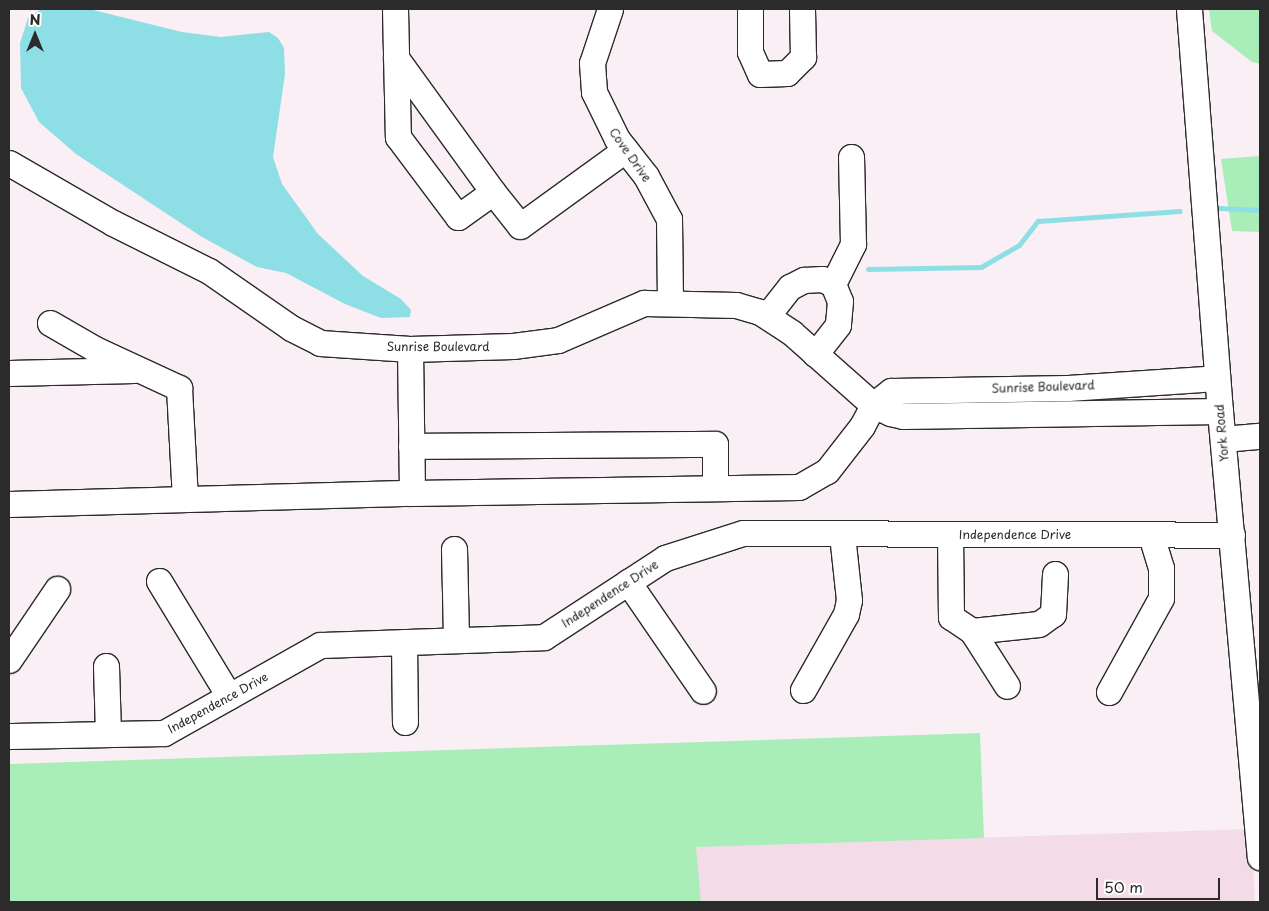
<!DOCTYPE html>
<html>
<head>
<meta charset="utf-8">
<style>
  body { margin:0 }
  #map { position:relative; width:1269px; height:911px; overflow:hidden; background:#faeff5; font-family:"Playpen Sans",sans-serif }
  div>[style] { position:absolute }
  .built>* { inset:0; background:#f3dce8 }
  .green>* { inset:0; background:#a9edb8 }
  .water>* { inset:0; background:#8ddfe5 }
  .stream>* { height:5px; margin:-2.5px; padding:0 2.5px; transform-origin:2.5px; border-radius:2.5px; background:#8ddfe5 }
  .roads { filter:drop-shadow(1px 0 #2b2b2b) drop-shadow(-1px 0 #2b2b2b) drop-shadow(0 1px #2b2b2b) drop-shadow(0 -1px #2b2b2b) }
  .minor>* { height:25px; margin:-12.5px; padding:0 12.5px; transform-origin:12.5px; border-radius:12.5px; background:#fff }
  span { translate:-50% -50%; white-space:nowrap; text-align:center; line-height:1.15; -webkit-text-stroke:4px #fff; paint-order:stroke }
  .street-label { font-size:12px; color:#2b2b2b }
  .frame { position:absolute; inset:0; border:10px solid #2b2b2b; pointer-events:none }
  .north { position:absolute; left:10px; top:10px; width:50px; height:50px; -webkit-text-stroke:4px #fff; paint-order:stroke; rotate:0deg; font-size:14px; font-weight:700; line-height:20px; text-align:center; color:#2b2b2b }
  .north::after { content:''; display:block; margin:auto; width:18px; height:22px; background:#2b2b2b; clip-path:polygon(50% 0,100% 100%,50% 72%,0 100%) }
  .scale { position:absolute; left:1096px; top:878px; width:124px; height:22px; box-sizing:border-box; border:2px solid #2b2b2b; border-top:0; padding-left:6px; font-size:15px; line-height:18px; white-space:nowrap; color:#2b2b2b; -webkit-text-stroke:4px #fff; paint-order:stroke }
</style>
</head>
<body>
<div id="map">
  <div class="built">
    <i style="clip-path:polygon(1251px 829px,1255px 902px,701px 902px,695px 847px)"></i>
  </div>
  <div class="green">
    <i style="clip-path:polygon(1209px 9px,1260px 9px,1260px 64px,1252px 62px,1212px 31px)"></i>
    <i style="clip-path:polygon(1260px 156px,1260px 232px,1232px 231px,1221px 159px)"></i>
    <i style="clip-path:polygon(980px 733px,984px 838px,696px 847px,701px 902px,9px 902px,9px 764px)"></i>
  </div>
  <div class="water">
    <i style="clip-path:polygon(41px 9px,89px 9px,182px 32px,221px 37px,269px 32px,278px 38px,284px 48px,285px 74px,273px 157px,282px 184px,318px 234px,363px 276px,401px 299px,411px 310px,410px 317px,381px 318px,345px 304px,286px 273px,257px 267px,202px 237px,76px 154px,39px 122px,21px 88px,20px 43px,28px 18px)"></i>
  </div>
  <div class="stream">
    <i style="left:1219px;top:208px;width:41px;rotate:2.8deg"></i>
    <i style="left:868px;top:269px;width:113px;rotate:-1deg"></i>
    <i style="left:981px;top:267px;width:44px;rotate:-30.1deg"></i>
    <i style="left:1019px;top:245px;width:31px;rotate:-52deg"></i>
    <i style="left:1038px;top:221px;width:142px;rotate:-4deg"></i>
  </div>
  <div class="roads">
    <div class="minor">
      <i style="left:395px;top:9px;width:128px;rotate:88.7deg"></i>
      <i style="left:398px;top:137px;width:100px;rotate:53.1deg"></i>
      <i style="left:458px;top:217px;width:43px;rotate:-35.5deg"></i>
      <i style="left:493px;top:192px;width:43px;rotate:51.5deg"></i>
      <i style="left:520px;top:226px;width:130px;rotate:-35.9deg"></i>
      <i style="left:610px;top:9px;width:57px;rotate:108.4deg"></i>
      <i style="left:592px;top:63px;width:29px;rotate:86deg"></i>
      <i style="left:594px;top:92px;width:52px;rotate:63.9deg"></i>
      <i style="left:617px;top:139px;width:47px;rotate:51.9deg"></i>
      <i style="left:646px;top:176px;width:49px;rotate:61.9deg"></i>
      <i style="left:669px;top:219px;width:84px;rotate:89.3deg"></i>
      <i style="left:750px;top:9px;width:43px;rotate:90deg"></i>
      <i style="left:750px;top:52px;width:24px;rotate:66deg"></i>
      <i style="left:760px;top:74px;width:27px;rotate:-2deg"></i>
      <i style="left:787px;top:73px;width:23px;rotate:-45deg"></i>
      <i style="left:803px;top:57px;width:48px;rotate:-91.2deg"></i>
      <i style="left:1189px;top:9px;width:403px;rotate:85.6deg"></i>
      <i style="left:1220px;top:411px;width:448px;rotate:84.9deg"></i>
      <i style="left:396px;top:58px;width:165px;rotate:54.1deg"></i>
      <i style="left:9px;top:163px;width:120px;rotate:30deg"></i>
      <i style="left:113px;top:223px;width:107px;rotate:26.6deg"></i>
      <i style="left:209px;top:271px;width:100px;rotate:34.8deg"></i>
      <i style="left:291px;top:328px;width:33px;rotate:27deg"></i>
      <i style="left:320px;top:343px;width:90px;rotate:3.8deg"></i>
      <i style="left:410px;top:349px;width:103px;rotate:-1.7deg"></i>
      <i style="left:513px;top:346px;width:45px;rotate:-7.6deg"></i>
      <i style="left:558px;top:340px;width:94px;rotate:-23.3deg"></i>
      <i style="left:644px;top:303px;width:92px;rotate:1.2deg"></i>
      <i style="left:736px;top:305px;width:25px;rotate:16deg"></i>
      <i style="left:760px;top:312px;width:38px;rotate:33deg"></i>
      <i style="left:792px;top:333px;width:108px;rotate:41.6deg"></i>
      <i style="left:873px;top:405px;width:19px;rotate:25deg"></i>
      <i style="left:890px;top:413px;width:13px;rotate:13deg"></i>
      <i style="left:903px;top:416px;width:317px;rotate:-0.9deg"></i>
      <i style="left:833px;top:284px;width:45px;rotate:-63.4deg"></i>
      <i style="left:853px;top:244px;width:87px;rotate:-91.3deg"></i>
      <i style="left:767px;top:316px;width:37px;rotate:-52deg"></i>
      <i style="left:790px;top:287px;width:16px;rotate:-27deg"></i>
      <i style="left:804px;top:280px;width:18px;rotate:-3deg"></i>
      <i style="left:822px;top:279px;width:12px;rotate:24deg"></i>
      <i style="left:833px;top:284px;width:18px;rotate:68deg"></i>
      <i style="left:840px;top:301px;width:24px;rotate:95deg"></i>
      <i style="left:838px;top:325px;width:37px;rotate:128deg"></i>
      <i style="left:50px;top:323px;width:52px;rotate:30deg"></i>
      <i style="left:95px;top:349px;width:93px;rotate:24.9deg"></i>
      <i style="left:179px;top:388px;width:111px;rotate:86.9deg"></i>
      <i style="left:410px;top:349px;width:144px;rotate:89.2deg"></i>
      <i style="left:9px;top:373px;width:125px;rotate:-1.4deg"></i>
      <i style="left:1223px;top:439px;width:37px;rotate:-5deg"></i>
      <i style="left:411px;top:446px;width:304px;rotate:-0.4deg"></i>
      <i style="left:715px;top:444px;width:44px;rotate:90deg"></i>
      <i style="left:9px;top:504px;width:403px;rotate:-1.6deg"></i>
      <i style="left:412px;top:493px;width:387px;rotate:-0.9deg"></i>
      <i style="left:799px;top:487px;width:32px;rotate:-30deg"></i>
      <i style="left:827px;top:471px;width:57px;rotate:-52.1deg"></i>
      <i style="left:862px;top:426px;width:24px;rotate:-62deg"></i>
      <i style="left:873px;top:405px;width:23px;rotate:-38deg"></i>
      <i style="left:891px;top:391px;width:177px;rotate:-1deg"></i>
      <i style="left:1068px;top:388px;width:149px;rotate:-3.8deg"></i>
      <i style="left:950px;top:535px;width:82px;rotate:89.3deg"></i>
      <i style="left:951px;top:617px;width:25px;rotate:34deg"></i>
      <i style="left:972px;top:631px;width:65px;rotate:57.5deg"></i>
      <i style="left:454px;top:549px;width:91px;rotate:88.7deg"></i>
      <i style="left:159px;top:581px;width:135px;rotate:58.7deg"></i>
      <i style="left:628px;top:582px;width:132px;rotate:55.5deg"></i>
      <i style="left:972px;top:631px;width:67px;rotate:-6deg"></i>
      <i style="left:1039px;top:624px;width:17px;rotate:-36deg"></i>
      <i style="left:1053px;top:614px;width:40px;rotate:-87.1deg"></i>
      <i style="left:404px;top:642px;width:80px;rotate:89.3deg"></i>
      <i style="left:9px;top:660px;width:86px;rotate:-55.9deg"></i>
      <i style="left:106px;top:666px;width:68px;rotate:88.3deg"></i>
      <i style="left:803px;top:690px;width:87px;rotate:-60.5deg"></i>
      <i style="left:846px;top:614px;width:14px;rotate:-78deg"></i>
      <i style="left:849px;top:600px;width:65px;rotate:-96.1deg"></i>
      <i style="left:1109px;top:692px;width:107px;rotate:-61deg"></i>
      <i style="left:1161px;top:598px;width:30px;rotate:-90deg"></i>
      <i style="left:1161px;top:568px;width:34px;rotate:-107deg"></i>
      <i style="left:9px;top:736px;width:155px;rotate:-1.1deg"></i>
      <i style="left:164px;top:733px;width:179px;rotate:-29.4deg"></i>
      <i style="left:320px;top:645px;width:224px;rotate:-2deg"></i>
      <i style="left:544px;top:637px;width:145px;rotate:-33.1deg"></i>
      <i style="left:665px;top:558px;width:82px;rotate:-17.8deg"></i>
      <i style="left:743px;top:533px;width:489px;rotate:0.2deg"></i>
    </div>
  </div>
  <div class="street-label">
    <span style="left:630px;top:155px;rotate:55deg">Cove Drive</span>
    <span style="left:438px;top:347px">Sunrise Boulevard</span>
    <span style="left:1043px;top:387px;rotate:-2deg">Sunrise Boulevard</span>
    <span style="left:1222px;top:433px;rotate:-95deg">York Road</span>
    <span style="left:1015px;top:535px">Independence Drive</span>
    <span style="left:610px;top:594px;rotate:-33deg">Independence Drive</span>
    <span style="left:218px;top:703px;rotate:-29deg">Independence Drive</span>
  </div>
  <div class="frame"></div>
  <div class="north">N</div>
  <div class="scale">50 m</div>
</div>
</body>
</html>
